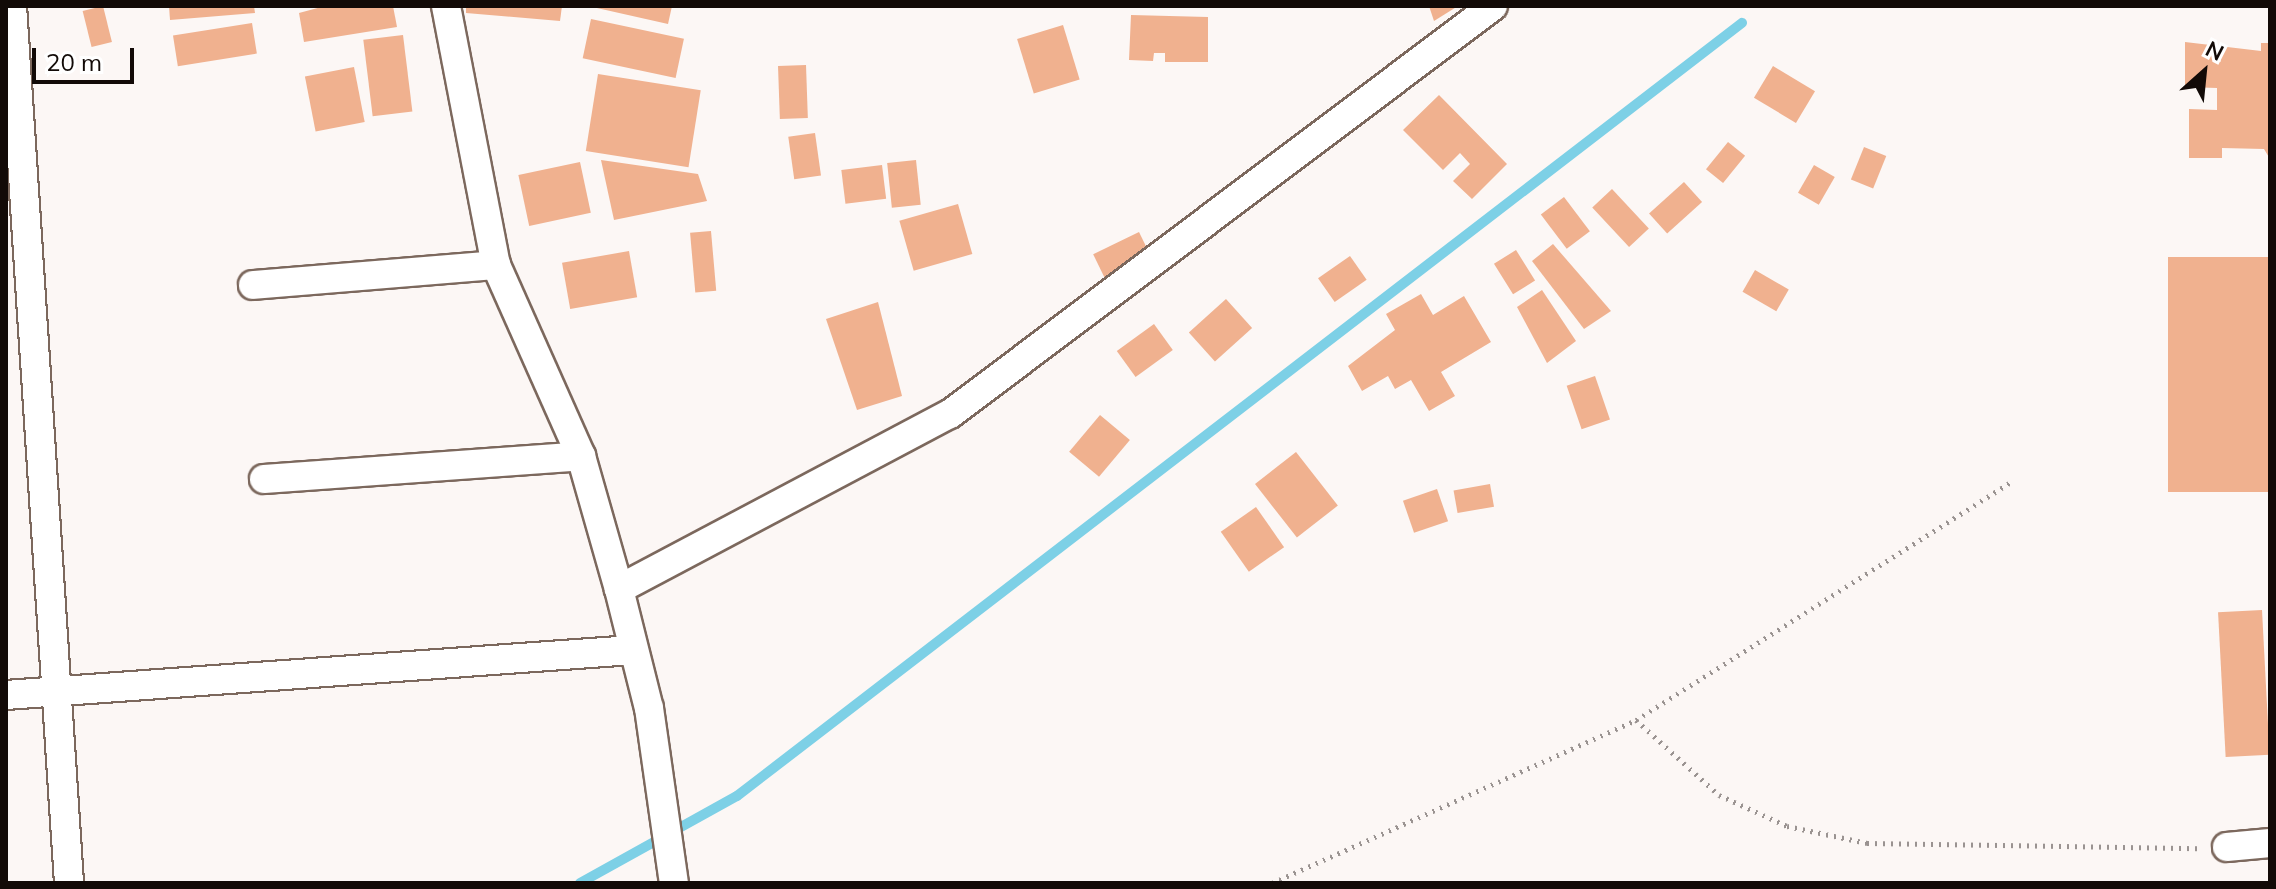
<!DOCTYPE html>
<html>
<head>
<meta charset="utf-8">
<style>
  body { margin:0 }
  #map { position:relative; width:2276px; height:889px; overflow:hidden; background:#fcf7f5; font-family:Mulish,sans-serif }
  div>[style] { position:absolute }
  .stream>* { height:10px; margin:-5px; padding:0 5px; transform-origin:5px; border-radius:5px; background:#7dd0e6 }
  .building>* { inset:0; background:#f0b18f; transform-origin:0 0 }
  .path>* { height:5px; margin-top:-2.5px; transform-origin:0; background:repeating-linear-gradient(90deg,#9a9391 0 2px,transparent 0 8px) }
  .roads { filter:drop-shadow(2px 0 #7c685d) drop-shadow(-2px 0 #7c685d) drop-shadow(0 2px #7c685d) drop-shadow(0 -2px #7c685d) }
  .street>* { height:28px; margin:-14px; padding:0 14px; transform-origin:14px; border-radius:14px; background:#fff }
  span { translate:-50% -50%; white-space:nowrap; text-align:center; line-height:1.15; -webkit-text-stroke:7px #fff; paint-order:stroke }
  .frame { position:absolute; inset:0; border:8px solid #120a07; pointer-events:none }
  .north { position:absolute; left:2164px; top:32px; width:80px; height:80px; -webkit-text-stroke:6px #fff; paint-order:stroke; rotate:27deg; font-size:22px; font-weight:700; line-height:32px; text-align:center; color:#120a07 }
  .north::after { content:''; display:block; margin:auto; width:28px; height:36px; background:#120a07; clip-path:polygon(50% 0,100% 100%,50% 72%,0 100%) }
  .scale { position:absolute; left:32px; top:48px; width:102px; height:36px; box-sizing:border-box; border:4px solid #120a07; border-top:0; padding-left:10px; font-size:24px; line-height:28px; white-space:nowrap; color:#120a07; -webkit-text-stroke:6px #fff; paint-order:stroke }
</style>
</head>
<body>
<div id="map">
  <div class="stream">
    <i style="left:580px;top:883px;width:179px;rotate:-29deg"></i>
    <i style="left:737px;top:796px;width:1268px;rotate:-37.57deg"></i>
  </div>
  <div class="building">
    <i style="left:103px;top:6px;width:37px;height:21px;rotate:76deg"></i>
    <i style="clip-path:polygon(169px 6px,254px 6px,255px 13px,170px 20px)"></i>
    <i style="clip-path:polygon(325px 6px,393px 6px,397px 27px,304px 42px,299px 13px)"></i>
    <i style="clip-path:polygon(466px 6px,562px 6px,560px 21px,466px 13px)"></i>
    <i style="clip-path:polygon(588px 6px,672px 6px,668px 24px)"></i>
    <i style="clip-path:polygon(1429px 6px,1458px 6px,1434px 21px)"></i>
    <i style="clip-path:polygon(1131px 15px,1208px 17px,1208px 62px,1165px 62px,1165px 53px,1154px 53px,1153px 61px,1129px 60px)"></i>
    <i style="left:591px;top:19px;width:95px;height:40px;rotate:12deg"></i>
    <i style="left:252px;top:23px;width:31px;height:80px;rotate:81deg"></i>
    <i style="left:1063px;top:25px;width:57px;height:48px;rotate:73deg"></i>
    <i style="left:403px;top:35px;width:77px;height:40px;rotate:83deg"></i>
    <i style="clip-path:polygon(2185px 42px,2261px 51px,2261px 43px,2270px 43px,2270px 159px,2264px 149px,2222px 148px,2222px 158px,2189px 158px,2189px 109px,2217px 110px,2217px 88px,2185px 87px)"></i>
    <i style="left:806px;top:65px;width:53px;height:28px;rotate:88deg"></i>
    <i style="left:1773px;top:66px;width:49px;height:37px;rotate:31deg"></i>
    <i style="left:354px;top:67px;width:56px;height:50px;rotate:79deg"></i>
    <i style="left:598px;top:74px;width:104px;height:78px;rotate:9deg"></i>
    <i style="clip-path:polygon(1439px 95px,1507px 164px,1472px 199px,1453px 181px,1470px 164px,1460px 153px,1443px 170px,1403px 130px)"></i>
    <i style="left:815px;top:133px;width:43px;height:27px;rotate:82deg"></i>
    <i style="left:1728px;top:142px;width:22px;height:35px;rotate:39deg"></i>
    <i style="left:1864px;top:147px;width:24px;height:35px;rotate:22deg"></i>
    <i style="clip-path:polygon(601px 160px,698px 174px,707px 201px,614px 220px)"></i>
    <i style="left:916px;top:160px;width:45px;height:29px;rotate:84deg"></i>
    <i style="left:580px;top:162px;width:52px;height:63px;rotate:78deg"></i>
    <i style="left:882px;top:165px;width:34px;height:41px;rotate:83deg"></i>
    <i style="left:1814px;top:165px;width:24px;height:32px;rotate:30deg"></i>
    <i style="left:1684px;top:182px;width:27px;height:47px;rotate:48deg"></i>
    <i style="left:1612px;top:189px;width:54px;height:27px;rotate:47deg"></i>
    <i style="left:1564px;top:197px;width:43px;height:29px;rotate:53deg"></i>
    <i style="left:958px;top:204px;width:52px;height:61px;rotate:74deg"></i>
    <i style="left:711px;top:231px;width:60px;height:21px;rotate:85deg"></i>
    <i style="left:1139px;top:232px;width:30px;height:51px;rotate:64deg"></i>
    <i style="clip-path:polygon(1553px 244px,1611px 311px,1584px 329px,1532px 261px)"></i>
    <i style="left:1516px;top:250px;width:36px;height:26px;rotate:58deg"></i>
    <i style="left:629px;top:251px;width:47px;height:68px;rotate:80deg"></i>
    <i style="left:1350px;top:256px;width:29px;height:39px;rotate:55deg"></i>
    <i style="left:2270px;top:257px;width:235px;height:102px;rotate:90deg"></i>
    <i style="left:1755px;top:270px;width:39px;height:25px;rotate:30deg"></i>
    <i style="clip-path:polygon(1542px 290px,1576px 341px,1547px 363px,1517px 307px)"></i>
    <i style="clip-path:polygon(1421px 294px,1433px 315px,1464px 296px,1491px 342px,1441px 372px,1455px 396px,1429px 411px,1411px 380px,1395px 389px,1388px 376px,1362px 391px,1348px 366px,1395px 330px,1386px 314px)"></i>
    <i style="left:1226px;top:299px;width:39px;height:50px;rotate:48deg"></i>
    <i style="clip-path:polygon(878px 302px,902px 396px,857px 410px,826px 319px)"></i>
    <i style="left:1154px;top:324px;width:32px;height:46px;rotate:54deg"></i>
    <i style="left:1595px;top:376px;width:46px;height:30px;rotate:71deg"></i>
    <i style="left:1100px;top:415px;width:39px;height:48px;rotate:40deg"></i>
    <i style="left:1296px;top:452px;width:68px;height:52px;rotate:52deg"></i>
    <i style="left:1490px;top:484px;width:23px;height:37px;rotate:80deg"></i>
    <i style="left:1437px;top:489px;width:34px;height:36px;rotate:71deg"></i>
    <i style="left:1256px;top:507px;width:49px;height:43px;rotate:55deg"></i>
    <i style="left:2262px;top:610px;width:145px;height:44px;rotate:87deg"></i>
  </div>
  <div class="path">
    <i style="left:1636px;top:720px;width:112px;rotate:42.1deg"></i>
    <i style="left:1719px;top:795px;width:75px;rotate:24.5deg"></i>
    <i style="left:1787px;top:826px;width:82px;rotate:12deg"></i>
    <i style="left:1867px;top:843px;width:331px;rotate:0.9deg"></i>
    <i style="left:1272px;top:883px;width:399px;rotate:-24.1deg"></i>
    <i style="left:1636px;top:720px;width:443px;rotate:-32.4deg"></i>
  </div>
  <div class="roads">
    <div class="street">
      <i style="left:12px;top:6px;width:879px;rotate:86.28deg"></i>
      <i style="left:446px;top:6px;width:264px;rotate:79.1deg"></i>
      <i style="left:496px;top:265px;width:209px;rotate:66deg"></i>
      <i style="left:581px;top:456px;width:138px;rotate:74.1deg"></i>
      <i style="left:619px;top:589px;width:123px;rotate:75.9deg"></i>
      <i style="left:649px;top:708px;width:177px;rotate:81.9deg"></i>
      <i style="left:253px;top:285px;width:244px;rotate:-4.7deg"></i>
      <i style="left:264px;top:479px;width:318px;rotate:-4.1deg"></i>
      <i style="left:619px;top:589px;width:374px;rotate:-27.9deg"></i>
      <i style="left:950px;top:414px;width:679px;rotate:-36.92deg"></i>
      <i style="left:6px;top:695px;width:628px;rotate:-4.11deg"></i>
      <i style="left:2227px;top:847px;width:43px;rotate:-5.3deg"></i>
    </div>
  </div>
  <div class="frame"></div>
  <div class="north">N</div>
  <div class="scale">20 m</div>
</div>
</body>
</html>
